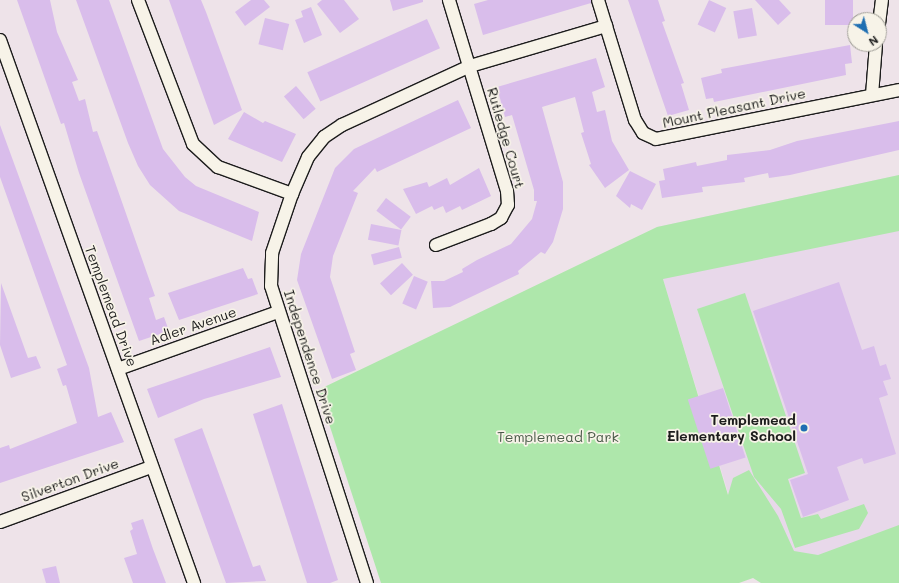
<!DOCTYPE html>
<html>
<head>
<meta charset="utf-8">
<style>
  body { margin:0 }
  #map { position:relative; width:899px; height:583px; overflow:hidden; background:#eee3e9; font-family:Mali,sans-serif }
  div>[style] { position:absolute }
  .built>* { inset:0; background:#e8d8ea }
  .green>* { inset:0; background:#aee7ab }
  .building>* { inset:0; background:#d9bdeb; transform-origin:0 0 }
  .roads { filter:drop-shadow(1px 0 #1c1c1c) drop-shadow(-1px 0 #1c1c1c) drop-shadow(0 1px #1c1c1c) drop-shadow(0 -1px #1c1c1c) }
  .minor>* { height:12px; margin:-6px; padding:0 6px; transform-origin:6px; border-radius:6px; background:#f7f3e8 }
  .dots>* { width:11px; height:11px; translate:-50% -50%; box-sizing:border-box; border:2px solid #f7f3e8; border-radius:50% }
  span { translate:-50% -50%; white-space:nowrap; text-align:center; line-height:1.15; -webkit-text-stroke:3.5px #f7f3e8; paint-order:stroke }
  .street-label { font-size:14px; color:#1c1c1c }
  .poi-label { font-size:14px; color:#1c1c1c; font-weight:700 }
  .right { translate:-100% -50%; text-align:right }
  .park-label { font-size:14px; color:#485947 }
  .north { position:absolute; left:847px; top:12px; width:40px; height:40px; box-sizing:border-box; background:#f7f3e8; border:1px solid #9f9d96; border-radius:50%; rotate:144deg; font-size:11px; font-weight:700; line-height:16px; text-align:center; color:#1c1c1c }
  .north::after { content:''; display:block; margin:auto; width:14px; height:18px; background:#1f6fb2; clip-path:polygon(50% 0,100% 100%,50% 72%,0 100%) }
</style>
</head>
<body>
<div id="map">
  <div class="built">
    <i style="clip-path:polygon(899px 175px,899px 583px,761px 583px,754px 578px,663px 279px,657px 227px)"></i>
  </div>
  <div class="green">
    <i style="clip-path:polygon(899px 175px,899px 231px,663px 279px,728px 495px,733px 478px,749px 470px,778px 516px,794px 551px,818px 555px,899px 525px,899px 583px,761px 583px,753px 578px,739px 583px,381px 583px,318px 390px,657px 227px)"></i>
    <i style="clip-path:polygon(745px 293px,805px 473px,788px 479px,801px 518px,818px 514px,821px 519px,864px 504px,868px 513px,859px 529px,795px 548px,781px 509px,754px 477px,697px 309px)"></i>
  </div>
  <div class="building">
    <i style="clip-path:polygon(17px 0,50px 0,57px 32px,78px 80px,72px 82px,79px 101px,85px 99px,93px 132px,97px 131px,155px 296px,149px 298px,156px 320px,164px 317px,169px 331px,139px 341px,79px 173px,64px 123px,61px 124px)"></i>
    <i style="clip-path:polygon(76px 0,109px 0,163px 149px,185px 177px,196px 186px,259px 212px,252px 241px,179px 211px,150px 185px,138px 166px,128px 143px)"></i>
    <i style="clip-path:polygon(169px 0,201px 0,206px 12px,242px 110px,214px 125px)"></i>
    <i style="clip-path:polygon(251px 0,264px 0,270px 7px,245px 26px,235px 12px)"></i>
    <i style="clip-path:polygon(322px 0,344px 0,359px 19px,340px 33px,317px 4px)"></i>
    <i style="clip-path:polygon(390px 0,423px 0,423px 2px,393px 11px)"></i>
    <i style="clip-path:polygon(488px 0,591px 0,591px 3px,483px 35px,474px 4px)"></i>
    <i style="clip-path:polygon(628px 0,658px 0,665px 21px,662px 22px,684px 83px,681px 84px,689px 110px,668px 116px)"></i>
    <i style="left:709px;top:0;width:19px;height:27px;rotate:25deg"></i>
    <i style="clip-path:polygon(755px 0,779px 0,791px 13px,778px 25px)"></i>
    <i style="left:825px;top:0;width:28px;height:25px"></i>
    <i style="clip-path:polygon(311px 7px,322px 35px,304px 43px,295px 20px,303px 17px,301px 11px)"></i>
    <i style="left:752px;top:8px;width:28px;height:19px;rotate:80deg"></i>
    <i style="left:265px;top:18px;width:25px;height:27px;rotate:14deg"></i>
    <i style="left:427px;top:19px;width:32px;height:131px;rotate:66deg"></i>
    <i style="clip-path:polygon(850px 45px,852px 63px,845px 64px,846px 75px,714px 102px,713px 98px,706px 99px,701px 78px,722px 73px,721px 69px)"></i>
    <i style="clip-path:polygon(596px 58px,605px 87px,592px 92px,597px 112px,605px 110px,612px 141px,629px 170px,605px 188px,589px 165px,591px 164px,581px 133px,584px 132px,575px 97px,542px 107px,563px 182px,563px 209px,553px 242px,545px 254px,541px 252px,518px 271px,519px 274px,450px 307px,433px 308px,431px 281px,444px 281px,463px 272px,462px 269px,477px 260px,511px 244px,532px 219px,537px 201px,534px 201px,534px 190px,512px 115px,505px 117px,497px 87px)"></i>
    <i style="left:296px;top:86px;width:30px;height:16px;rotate:49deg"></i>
    <i style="clip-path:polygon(458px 100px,471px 128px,377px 172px,375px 168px,353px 191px,358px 193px,333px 256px,330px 277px,355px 352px,350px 354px,356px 370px,332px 379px,297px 280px,301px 254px,335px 168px,354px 149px)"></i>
    <i style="clip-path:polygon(244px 112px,263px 123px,265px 121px,296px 134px,282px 162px,228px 139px)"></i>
    <i style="clip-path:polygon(899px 121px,899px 150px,790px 175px,769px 178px,768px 173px,744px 178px,745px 182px,702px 187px,703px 192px,662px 198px,659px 181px,665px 180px,663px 169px,696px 162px,697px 166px,727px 160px,727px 155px,770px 150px,797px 141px)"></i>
    <i style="clip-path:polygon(0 125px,89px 368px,98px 417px,111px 412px,124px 442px,0 483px,0 448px,9px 445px,10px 449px,77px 423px,66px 385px,63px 386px,57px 369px,67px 365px,0 177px)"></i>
    <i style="clip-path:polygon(479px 168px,491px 196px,462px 210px,460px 206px,446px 213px,443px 206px,434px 210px,432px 206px,416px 214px,403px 189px,427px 182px,429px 187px,447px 178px,450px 185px)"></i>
    <i style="clip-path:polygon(630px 171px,656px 184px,642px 210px,631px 204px,630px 208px,616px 196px)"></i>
    <i style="left:386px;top:198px;width:31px;height:16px;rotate:37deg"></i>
    <i style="left:371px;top:224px;width:31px;height:16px;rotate:11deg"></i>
    <i style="left:399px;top:247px;width:11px;height:29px;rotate:75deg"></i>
    <i style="left:402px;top:263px;width:16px;height:30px;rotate:47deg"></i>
    <i style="clip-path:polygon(243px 268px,248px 279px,252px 278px,258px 294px,179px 320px,168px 293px)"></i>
    <i style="left:414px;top:276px;width:15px;height:30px;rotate:23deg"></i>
    <i style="clip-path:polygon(839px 282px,862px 350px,874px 346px,880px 366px,886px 364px,891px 379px,883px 381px,888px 395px,879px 398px,896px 454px,864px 464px,862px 458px,837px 467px,849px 500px,803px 517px,790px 480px,808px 474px,753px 311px)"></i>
    <i style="clip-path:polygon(1px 283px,28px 358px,36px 356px,41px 368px,11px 378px,0 345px)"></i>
    <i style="clip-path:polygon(270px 347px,281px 377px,204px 399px,158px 418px,147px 389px)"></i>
    <i style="left:723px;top:388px;width:73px;height:37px;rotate:72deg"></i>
    <i style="clip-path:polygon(282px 404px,338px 580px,330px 583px,307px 583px,253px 414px)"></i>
    <i style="clip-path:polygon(202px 428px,253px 567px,260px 565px,266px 581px,226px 583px,174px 439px)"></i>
    <i style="clip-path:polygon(143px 519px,153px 549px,166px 583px,133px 583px,124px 558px,137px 554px,130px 531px,133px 529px,131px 523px)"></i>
    <i style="clip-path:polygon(56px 566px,60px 583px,46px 583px,42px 569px)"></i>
  </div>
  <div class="roads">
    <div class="minor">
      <i style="left:138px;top:0;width:154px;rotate:69.1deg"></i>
      <i style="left:193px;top:144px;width:34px;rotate:43deg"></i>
      <i style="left:218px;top:167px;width:79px;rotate:20deg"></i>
      <i style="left:598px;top:0;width:126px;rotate:72.9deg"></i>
      <i style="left:635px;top:120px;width:15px;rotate:58deg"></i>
      <i style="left:643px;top:133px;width:14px;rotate:25deg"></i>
      <i style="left:656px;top:139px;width:248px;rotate:-11.4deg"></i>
      <i style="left:879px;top:24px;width:24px;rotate:-83deg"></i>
      <i style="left:0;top:40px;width:577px;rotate:70.34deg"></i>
      <i style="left:872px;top:95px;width:51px;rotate:-85.5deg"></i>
      <i style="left:436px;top:245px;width:59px;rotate:-20.9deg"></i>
      <i style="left:491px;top:224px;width:12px;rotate:-31deg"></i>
      <i style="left:501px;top:218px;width:15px;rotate:-62deg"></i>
      <i style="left:508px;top:205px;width:14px;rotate:-94deg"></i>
      <i style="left:507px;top:191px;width:200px;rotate:-106.9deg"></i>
      <i style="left:118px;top:369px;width:170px;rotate:-19.6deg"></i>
      <i style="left:0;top:522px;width:161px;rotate:-20deg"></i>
      <i style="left:367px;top:583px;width:312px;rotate:-107.9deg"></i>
      <i style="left:271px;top:286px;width:33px;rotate:-88deg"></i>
      <i style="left:272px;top:253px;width:62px;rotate:-71.3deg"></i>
      <i style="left:292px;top:194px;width:40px;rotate:-66.6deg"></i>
      <i style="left:308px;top:157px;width:26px;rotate:-51deg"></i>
      <i style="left:324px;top:137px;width:22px;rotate:-34deg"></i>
      <i style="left:342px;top:125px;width:141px;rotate:-24.7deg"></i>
      <i style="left:470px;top:66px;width:142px;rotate:-16.4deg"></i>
    </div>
  </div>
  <div class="dots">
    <i style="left:804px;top:428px;background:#1f6fb2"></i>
  </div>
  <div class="street-label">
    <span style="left:734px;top:108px;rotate:-12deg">Mount Pleasant Drive</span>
    <span style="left:506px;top:138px;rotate:74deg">Rutledge Court</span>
    <span style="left:111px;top:306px;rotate:70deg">Templemead Drive</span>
    <span style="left:193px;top:326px;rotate:-19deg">Adler Avenue</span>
    <span style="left:310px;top:357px;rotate:72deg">Independence Drive</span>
    <span style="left:70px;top:480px;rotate:-20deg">Silverton Drive</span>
  </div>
  <div class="poi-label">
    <span class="right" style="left:796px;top:428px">Templemead<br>Elementary School</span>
  </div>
  <div class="park-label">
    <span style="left:558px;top:437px">Templemead Park</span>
  </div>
  <div class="north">N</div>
</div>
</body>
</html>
